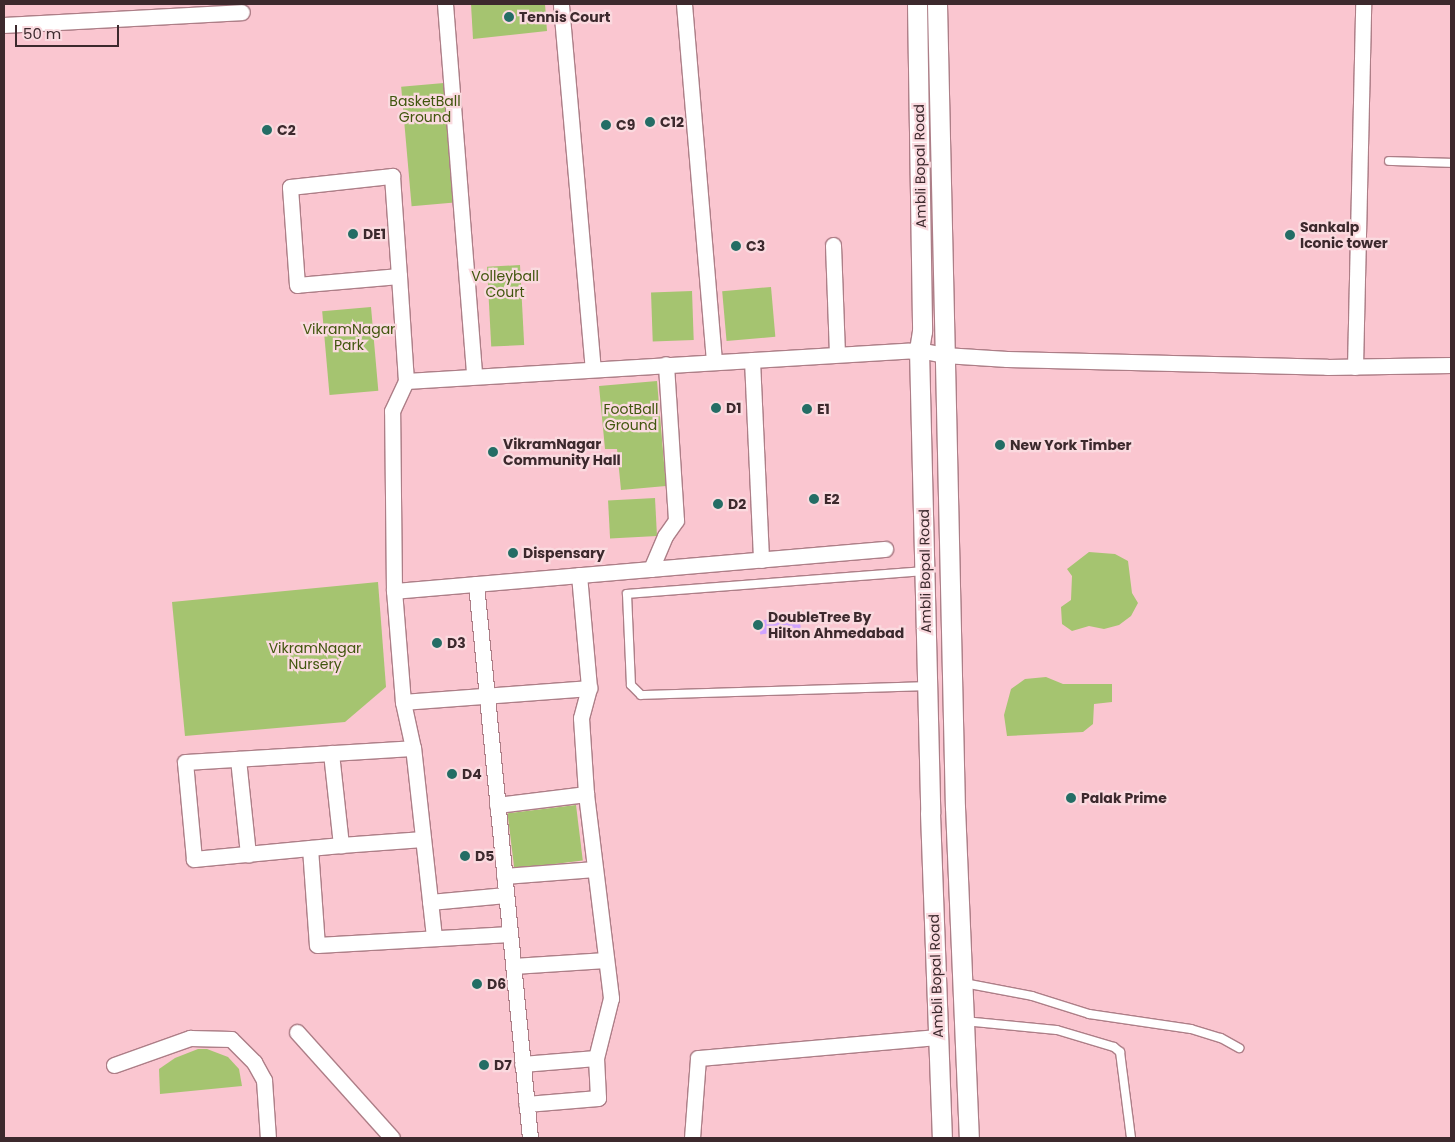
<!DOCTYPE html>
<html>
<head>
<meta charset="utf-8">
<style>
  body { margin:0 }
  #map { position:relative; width:1455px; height:1142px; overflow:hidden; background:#fac6d0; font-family:Poppins,sans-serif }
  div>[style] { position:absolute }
  .green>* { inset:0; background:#a5c470; transform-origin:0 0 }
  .water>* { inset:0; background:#cfa3ff; transform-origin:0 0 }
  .roads { filter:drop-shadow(1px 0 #ad7e87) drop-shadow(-1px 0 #ad7e87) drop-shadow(0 1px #ad7e87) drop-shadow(0 -1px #ad7e87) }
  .service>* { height:8px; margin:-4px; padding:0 4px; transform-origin:4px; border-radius:4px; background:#fff }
  .minor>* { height:15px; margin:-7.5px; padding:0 7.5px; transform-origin:7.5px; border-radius:7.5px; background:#fff }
  .tertiary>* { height:19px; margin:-9.5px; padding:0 9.5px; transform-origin:9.5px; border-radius:9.5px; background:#fff }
  .dots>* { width:14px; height:14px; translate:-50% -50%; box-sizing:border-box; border:2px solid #fadadf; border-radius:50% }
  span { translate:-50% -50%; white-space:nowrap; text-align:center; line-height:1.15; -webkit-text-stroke:4.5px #fadadf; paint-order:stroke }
  .poi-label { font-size:14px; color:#3c292d; font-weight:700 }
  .left { translate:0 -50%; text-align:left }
  .park-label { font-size:14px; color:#41560e }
  .street-label { font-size:14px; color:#3c292d }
  .frame { position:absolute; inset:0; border:5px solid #3c292d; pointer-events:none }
  .scale { position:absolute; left:15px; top:25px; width:104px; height:22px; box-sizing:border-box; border:2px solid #3c292d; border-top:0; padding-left:6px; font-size:15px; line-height:18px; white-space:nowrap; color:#3c292d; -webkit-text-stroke:4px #fadadf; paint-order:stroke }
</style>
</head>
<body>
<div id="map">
  <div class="green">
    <i style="clip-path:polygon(471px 4px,545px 4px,547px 31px,473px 39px)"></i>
    <i style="left:444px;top:83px;width:120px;height:43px;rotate:85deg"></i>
    <i style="left:520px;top:265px;width:80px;height:33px;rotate:87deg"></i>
    <i style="left:771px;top:287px;width:50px;height:49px;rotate:85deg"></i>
    <i style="left:692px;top:291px;width:49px;height:41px;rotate:88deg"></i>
    <i style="left:371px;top:307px;width:84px;height:49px;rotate:85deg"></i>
    <i style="clip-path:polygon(657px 381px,666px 486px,621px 490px,617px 449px,605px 449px,599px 386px)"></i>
    <i style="left:655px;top:498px;width:38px;height:47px;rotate:87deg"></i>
    <i style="clip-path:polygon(1089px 552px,1115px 554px,1128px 561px,1132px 593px,1138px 603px,1131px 616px,1119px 625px,1104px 629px,1089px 626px,1072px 631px,1062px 624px,1061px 607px,1071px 600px,1072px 576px,1067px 569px)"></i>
    <i style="clip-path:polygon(378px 582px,386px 687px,345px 722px,185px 736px,172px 602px)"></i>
    <i style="clip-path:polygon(1046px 677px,1063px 684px,1112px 684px,1112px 702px,1094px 704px,1093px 724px,1083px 732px,1007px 736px,1004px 715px,1011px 689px,1025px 679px)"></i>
    <i style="left:576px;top:805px;width:56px;height:69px;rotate:83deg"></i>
    <i style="clip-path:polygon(198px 1049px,207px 1049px,228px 1057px,239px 1069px,242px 1086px,160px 1094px,159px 1069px,175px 1058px)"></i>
  </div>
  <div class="water">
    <i style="left:799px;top:615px;width:14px;height:41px;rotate:82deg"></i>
  </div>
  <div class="roads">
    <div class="service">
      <i style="left:1389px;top:161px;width:62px;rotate:1.8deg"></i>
      <i style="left:924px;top:571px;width:298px;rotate:175.6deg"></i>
      <i style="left:627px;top:594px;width:91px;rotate:87.5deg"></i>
      <i style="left:631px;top:685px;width:14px;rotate:45deg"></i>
      <i style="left:641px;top:695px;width:285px;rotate:-1.8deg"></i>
      <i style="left:964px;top:983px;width:69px;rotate:10.8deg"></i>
      <i style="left:1032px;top:996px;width:60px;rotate:17.5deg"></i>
      <i style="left:1089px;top:1014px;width:103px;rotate:8.4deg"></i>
      <i style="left:1191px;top:1029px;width:31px;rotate:17deg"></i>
      <i style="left:1221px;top:1038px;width:21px;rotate:29deg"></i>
      <i style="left:964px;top:1021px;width:93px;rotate:5.5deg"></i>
      <i style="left:1057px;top:1030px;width:59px;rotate:16.6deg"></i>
      <i style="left:1114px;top:1047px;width:8px;rotate:40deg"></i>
      <i style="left:1120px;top:1052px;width:87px;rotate:82.7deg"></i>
    </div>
    <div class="minor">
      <i style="left:445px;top:4px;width:373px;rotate:85.5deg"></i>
      <i style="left:684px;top:4px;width:359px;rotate:85.2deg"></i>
      <i style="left:561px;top:5px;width:365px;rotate:85deg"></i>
      <i style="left:4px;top:25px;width:238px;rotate:-3.1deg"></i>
      <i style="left:833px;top:245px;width:109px;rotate:87.9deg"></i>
      <i style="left:399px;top:276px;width:102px;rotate:175deg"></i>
      <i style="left:297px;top:285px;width:98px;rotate:-94.1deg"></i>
      <i style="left:290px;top:187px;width:103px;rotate:-6.2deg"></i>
      <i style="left:392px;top:176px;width:100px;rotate:86deg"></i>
      <i style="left:399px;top:276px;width:105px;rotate:86.2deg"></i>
      <i style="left:406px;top:381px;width:514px;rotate:-3.46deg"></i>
      <i style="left:919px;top:350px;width:25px;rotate:11deg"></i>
      <i style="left:944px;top:355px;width:63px;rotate:3.6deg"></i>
      <i style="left:1007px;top:359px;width:320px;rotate:1.4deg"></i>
      <i style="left:1327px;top:367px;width:124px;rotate:-0.9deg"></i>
      <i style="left:752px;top:360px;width:200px;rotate:87.4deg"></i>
      <i style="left:1355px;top:367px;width:363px;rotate:-88.7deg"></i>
      <i style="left:651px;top:569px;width:36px;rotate:-67deg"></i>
      <i style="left:665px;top:536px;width:19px;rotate:-55deg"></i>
      <i style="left:676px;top:520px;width:156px;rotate:-93.7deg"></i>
      <i style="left:579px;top:575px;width:113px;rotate:84.9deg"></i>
      <i style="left:589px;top:688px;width:31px;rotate:105deg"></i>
      <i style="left:581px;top:718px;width:76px;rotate:86.2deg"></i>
      <i style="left:586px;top:794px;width:206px;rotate:83deg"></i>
      <i style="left:611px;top:998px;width:62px;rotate:104deg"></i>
      <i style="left:476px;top:584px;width:557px;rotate:84.43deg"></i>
      <i style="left:394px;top:591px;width:493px;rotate:-4.9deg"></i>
      <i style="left:403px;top:702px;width:111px;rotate:-94.6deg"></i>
      <i style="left:394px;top:591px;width:180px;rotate:-90.6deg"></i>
      <i style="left:392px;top:411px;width:33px;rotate:-65deg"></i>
      <i style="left:331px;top:753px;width:93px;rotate:83.8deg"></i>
      <i style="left:341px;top:845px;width:148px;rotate:174.6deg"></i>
      <i style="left:194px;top:859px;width:97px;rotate:-95.3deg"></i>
      <i style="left:185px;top:762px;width:228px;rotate:-3.5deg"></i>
      <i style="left:238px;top:759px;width:96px;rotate:84deg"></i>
      <i style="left:497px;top:805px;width:90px;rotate:-7deg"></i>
      <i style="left:341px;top:845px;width:82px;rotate:-4.2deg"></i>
      <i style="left:310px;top:848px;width:97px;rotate:85.9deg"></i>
      <i style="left:317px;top:945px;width:193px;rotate:-3.3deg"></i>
      <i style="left:504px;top:876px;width:91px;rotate:-4.4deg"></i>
      <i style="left:430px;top:902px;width:76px;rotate:-5.3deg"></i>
      <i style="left:434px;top:937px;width:190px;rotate:-96.3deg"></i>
      <i style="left:413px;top:748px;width:47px;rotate:-102.3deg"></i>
      <i style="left:403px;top:702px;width:187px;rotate:-4.3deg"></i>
      <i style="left:513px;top:966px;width:93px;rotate:-3.7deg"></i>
      <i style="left:297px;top:1032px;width:142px;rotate:48.1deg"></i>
      <i style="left:522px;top:1064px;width:74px;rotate:-4.6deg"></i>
      <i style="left:596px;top:1058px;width:40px;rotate:87.1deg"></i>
      <i style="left:598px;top:1098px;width:72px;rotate:175.2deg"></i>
      <i style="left:114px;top:1065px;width:81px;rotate:-19.6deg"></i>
      <i style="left:190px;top:1038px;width:41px;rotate:1.4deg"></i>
      <i style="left:231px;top:1039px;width:33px;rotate:45deg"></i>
      <i style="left:254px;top:1062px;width:21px;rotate:61deg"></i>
      <i style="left:264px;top:1080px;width:58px;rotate:86.1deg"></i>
      <i style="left:692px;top:1138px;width:80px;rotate:-85.7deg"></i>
      <i style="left:698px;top:1058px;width:241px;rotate:-5deg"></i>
    </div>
    <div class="tertiary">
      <i style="left:917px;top:4px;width:327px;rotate:89.1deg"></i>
      <i style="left:922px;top:331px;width:19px;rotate:99deg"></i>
      <i style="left:919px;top:350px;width:463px;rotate:88.6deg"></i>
      <i style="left:930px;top:813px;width:325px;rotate:87.9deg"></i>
      <i style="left:937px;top:4px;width:803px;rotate:88.72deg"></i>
      <i style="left:955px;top:807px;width:331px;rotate:87.6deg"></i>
    </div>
  </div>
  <div class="dots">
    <i style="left:509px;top:17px;background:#246d65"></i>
    <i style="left:650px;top:122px;background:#246d65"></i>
    <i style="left:606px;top:125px;background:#246d65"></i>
    <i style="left:267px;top:130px;background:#246d65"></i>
    <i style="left:353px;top:234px;background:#246d65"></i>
    <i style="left:1290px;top:235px;background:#246d65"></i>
    <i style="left:736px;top:246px;background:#246d65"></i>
    <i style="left:716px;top:408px;background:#246d65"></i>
    <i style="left:807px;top:409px;background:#246d65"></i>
    <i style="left:1000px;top:445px;background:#246d65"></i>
    <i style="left:493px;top:452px;background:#246d65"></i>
    <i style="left:814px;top:499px;background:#246d65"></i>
    <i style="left:718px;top:504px;background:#246d65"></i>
    <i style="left:513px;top:553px;background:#246d65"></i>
    <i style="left:758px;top:625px;background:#246d65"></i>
    <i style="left:437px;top:643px;background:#246d65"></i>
    <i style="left:452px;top:774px;background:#246d65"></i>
    <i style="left:1071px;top:798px;background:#246d65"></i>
    <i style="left:465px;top:856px;background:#246d65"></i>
    <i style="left:477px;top:984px;background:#246d65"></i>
    <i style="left:484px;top:1065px;background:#246d65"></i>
  </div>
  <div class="poi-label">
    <span class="left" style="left:519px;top:17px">Tennis Court</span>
    <span class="left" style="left:660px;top:122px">C12</span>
    <span class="left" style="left:616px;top:125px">C9</span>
    <span class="left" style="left:277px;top:130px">C2</span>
    <span class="left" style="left:1300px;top:235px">Sankalp<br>Iconic tower</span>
    <span class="left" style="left:363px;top:234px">DE1</span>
    <span class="left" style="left:746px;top:246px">C3</span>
    <span class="left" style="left:726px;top:408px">D1</span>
    <span class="left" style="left:817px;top:409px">E1</span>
    <span class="left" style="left:503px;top:452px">VikramNagar<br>Community Hall</span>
    <span class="left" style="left:1010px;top:445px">New York Timber</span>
    <span class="left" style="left:824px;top:499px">E2</span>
    <span class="left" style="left:728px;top:504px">D2</span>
    <span class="left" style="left:523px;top:553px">Dispensary</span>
    <span class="left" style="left:768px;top:625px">DoubleTree By<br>Hilton Ahmedabad</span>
    <span class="left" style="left:447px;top:643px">D3</span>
    <span class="left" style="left:462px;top:774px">D4</span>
    <span class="left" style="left:1081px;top:798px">Palak Prime</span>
    <span class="left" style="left:475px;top:856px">D5</span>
    <span class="left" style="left:487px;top:984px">D6</span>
    <span class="left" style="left:494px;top:1065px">D7</span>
  </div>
  <div class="park-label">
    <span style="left:425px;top:109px">BasketBall<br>Ground</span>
    <span style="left:505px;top:284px">Volleyball<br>Court</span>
    <span style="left:349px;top:337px">VikramNagar<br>Park</span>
    <span style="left:631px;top:417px">FootBall<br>Ground</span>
    <span style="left:315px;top:656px">VikramNagar<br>Nursery</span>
  </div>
  <div class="street-label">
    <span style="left:920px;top:166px;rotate:-91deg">Ambli Bopal Road</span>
    <span style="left:925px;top:571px;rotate:-91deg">Ambli Bopal Road</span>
    <span style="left:936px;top:976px;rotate:-92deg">Ambli Bopal Road</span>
  </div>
  <div class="frame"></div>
  <div class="scale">50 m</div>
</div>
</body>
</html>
